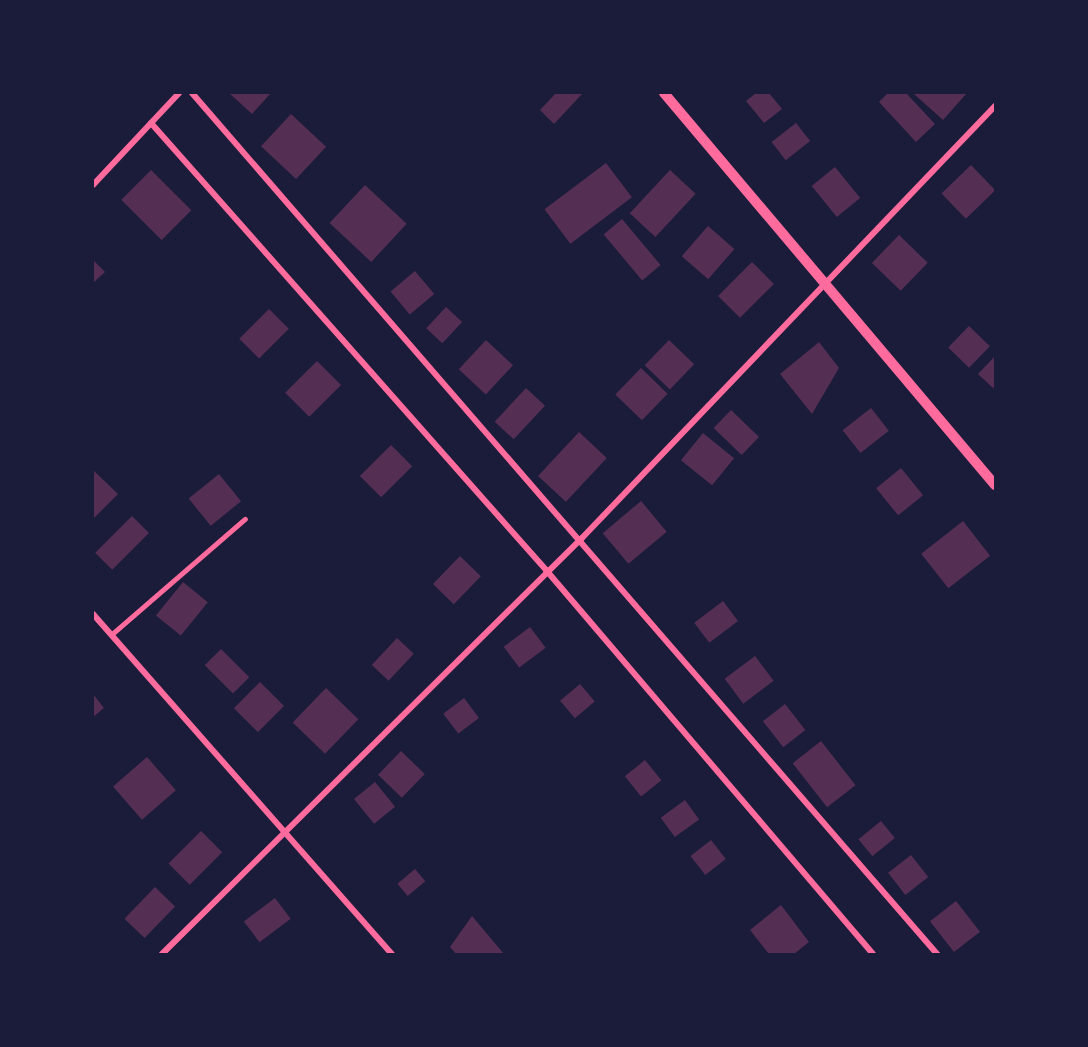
<!DOCTYPE html>
<html>
<head>
<meta charset="utf-8">
<style>
  body { margin:0 }
  #map { position:relative; width:1088px; height:1047px; overflow:hidden; background:#1b1b3a; font-family:"Golos Text",sans-serif }
  div>[style] { position:absolute }
  .building>* { inset:0; background:#542f53; transform-origin:0 0 }
  .service>* { height:4.5px; margin:-2.25px; padding:0 2.25px; transform-origin:2.25px; border-radius:2.25px; background:#ff6b9d }
  .minor>* { height:6px; margin:-3px; padding:0 3px; transform-origin:3px; border-radius:3px; background:#ff6b9d }
  .tertiary>* { height:10px; margin:-5px; padding:0 5px; transform-origin:5px; border-radius:5px; background:#ff6b9d }
  span { translate:-50% -50%; white-space:nowrap; text-align:center; line-height:1.15; -webkit-text-stroke:5px #1b1b3a; paint-order:stroke }
  .frame { position:absolute; inset:0; border:94px solid #1b1b3a; pointer-events:none }
</style>
</head>
<body>
<div id="map">
  <div class="building">
    <i style="clip-path:polygon(229px 93px,271px 93px,252px 114px)"></i>
    <i style="clip-path:polygon(556px 93px,583px 93px,554px 124px,540px 110px)"></i>
    <i style="clip-path:polygon(756px 93px,769px 93px,782px 109px,764px 123px,746px 101px)"></i>
    <i style="clip-path:polygon(888px 93px,906px 93px,935px 124px,916px 142px,879px 102px)"></i>
    <i style="clip-path:polygon(913px 93px,967px 93px,943px 120px)"></i>
    <i style="left:291px;top:114px;width:48px;height:44px;rotate:43deg"></i>
    <i style="left:796px;top:123px;width:23px;height:31px;rotate:52deg"></i>
    <i style="left:606px;top:163px;width:43px;height:77px;rotate:53deg"></i>
    <i style="left:971px;top:165px;width:35px;height:41px;rotate:46deg"></i>
    <i style="left:835px;top:167px;width:40px;height:30px;rotate:51deg"></i>
    <i style="left:151px;top:170px;width:57px;height:42px;rotate:45deg"></i>
    <i style="left:670px;top:170px;width:35px;height:59px;rotate:43deg"></i>
    <i style="left:365px;top:185px;width:57px;height:52px;rotate:43deg"></i>
    <i style="left:622px;top:219px;width:60px;height:24px;rotate:50deg"></i>
    <i style="left:708px;top:226px;width:35px;height:40px;rotate:41deg"></i>
    <i style="left:899px;top:235px;width:40px;height:39px;rotate:44deg"></i>
    <i style="clip-path:polygon(93px 260px,105px 272px,93px 283px)"></i>
    <i style="left:752px;top:262px;width:31px;height:48px;rotate:45deg"></i>
    <i style="left:415px;top:271px;width:30px;height:32px;rotate:50deg"></i>
    <i style="left:446px;top:307px;width:22px;height:29px;rotate:43deg"></i>
    <i style="left:269px;top:309px;width:28px;height:42px;rotate:45deg"></i>
    <i style="left:969px;top:326px;width:29px;height:30px;rotate:44deg"></i>
    <i style="left:486px;top:340px;width:37px;height:40px;rotate:43deg"></i>
    <i style="left:669px;top:340px;width:35px;height:35px;rotate:44deg"></i>
    <i style="clip-path:polygon(819px 342px,839px 368px,812px 414px,780px 374px)"></i>
    <i style="clip-path:polygon(995px 356px,995px 386px,993px 388px,978px 374px)"></i>
    <i style="left:317px;top:361px;width:34px;height:45px;rotate:45deg"></i>
    <i style="left:641px;top:368px;width:37px;height:37px;rotate:44deg"></i>
    <i style="left:526px;top:388px;width:26px;height:46px;rotate:43deg"></i>
    <i style="left:871px;top:408px;width:29px;height:36px;rotate:52deg"></i>
    <i style="left:731px;top:410px;width:39px;height:25px;rotate:44deg"></i>
    <i style="left:579px;top:432px;width:38px;height:60px;rotate:43deg"></i>
    <i style="left:703px;top:433px;width:40px;height:35px;rotate:39deg"></i>
    <i style="left:391px;top:445px;width:30px;height:44px;rotate:45deg"></i>
    <i style="left:901px;top:468px;width:35px;height:32px;rotate:51deg"></i>
    <i style="clip-path:polygon(93px 470px,118px 494px,93px 519px)"></i>
    <i style="left:219px;top:474px;width:35px;height:39px;rotate:51deg"></i>
    <i style="left:641px;top:501px;width:40px;height:50px;rotate:50deg"></i>
    <i style="left:132px;top:516px;width:24px;height:52px;rotate:45deg"></i>
    <i style="left:963px;top:521px;width:44px;height:53px;rotate:52deg"></i>
    <i style="left:460px;top:556px;width:29px;height:39px;rotate:44deg"></i>
    <i style="left:183px;top:582px;width:32px;height:43px;rotate:39deg"></i>
    <i style="left:723px;top:601px;width:25px;height:36px;rotate:53deg"></i>
    <i style="left:530px;top:627px;width:26px;height:33px;rotate:53deg"></i>
    <i style="left:397px;top:638px;width:23px;height:37px;rotate:43deg"></i>
    <i style="left:221px;top:649px;width:40px;height:23px;rotate:45deg"></i>
    <i style="left:755px;top:656px;width:31px;height:38px;rotate:53deg"></i>
    <i style="left:260px;top:682px;width:34px;height:37px;rotate:45deg"></i>
    <i style="left:580px;top:684px;width:23px;height:26px;rotate:50deg"></i>
    <i style="left:326px;top:688px;width:45px;height:48px;rotate:44deg"></i>
    <i style="clip-path:polygon(93px 694px,104px 708px,93px 717px)"></i>
    <i style="left:464px;top:698px;width:25px;height:26px;rotate:53deg"></i>
    <i style="left:785px;top:704px;width:33px;height:28px;rotate:52deg"></i>
    <i style="left:821px;top:741px;width:56px;height:36px;rotate:52deg"></i>
    <i style="left:401px;top:751px;width:33px;height:33px;rotate:44deg"></i>
    <i style="left:147px;top:757px;width:44px;height:45px;rotate:49deg"></i>
    <i style="left:645px;top:760px;width:26px;height:26px;rotate:51deg"></i>
    <i style="left:375px;top:782px;width:32px;height:27px;rotate:51deg"></i>
    <i style="left:685px;top:800px;width:24px;height:30px;rotate:54deg"></i>
    <i style="left:881px;top:821px;width:22px;height:29px;rotate:51deg"></i>
    <i style="left:201px;top:831px;width:30px;height:46px;rotate:45deg"></i>
    <i style="left:711px;top:840px;width:24px;height:26px;rotate:52deg"></i>
    <i style="left:911px;top:855px;width:28px;height:29px;rotate:52deg"></i>
    <i style="left:415px;top:869px;width:16px;height:23px;rotate:50deg"></i>
    <i style="left:155px;top:887px;width:28px;height:44px;rotate:44deg"></i>
    <i style="left:275px;top:898px;width:26px;height:39px;rotate:53deg"></i>
    <i style="left:956px;top:901px;width:39px;height:33px;rotate:52deg"></i>
    <i style="clip-path:polygon(781px 905px,809px 942px,794px 954px,769px 954px,750px 930px)"></i>
    <i style="clip-path:polygon(472px 916px,504px 954px,456px 954px,450px 947px)"></i>
  </div>
  <div class="service">
    <i style="left:111px;top:635px;width:177px;rotate:-40.9deg"></i>
  </div>
  <div class="minor">
    <i style="left:192px;top:93px;width:1139px;rotate:49.13deg"></i>
    <i style="left:151px;top:123px;width:597px;rotate:48.53deg"></i>
    <i style="left:546px;top:570px;width:504px;rotate:49.58deg"></i>
    <i style="left:93px;top:185px;width:126px;rotate:-46.9deg"></i>
    <i style="left:93px;top:614px;width:453px;rotate:48.7deg"></i>
    <i style="left:162px;top:954px;width:591px;rotate:-44.73deg"></i>
    <i style="left:582px;top:538px;width:598px;rotate:-46.29deg"></i>
  </div>
  <div class="tertiary">
    <i style="left:664px;top:93px;width:513px;rotate:49.82deg"></i>
  </div>
  <div class="frame"></div>
</div>
</body>
</html>
